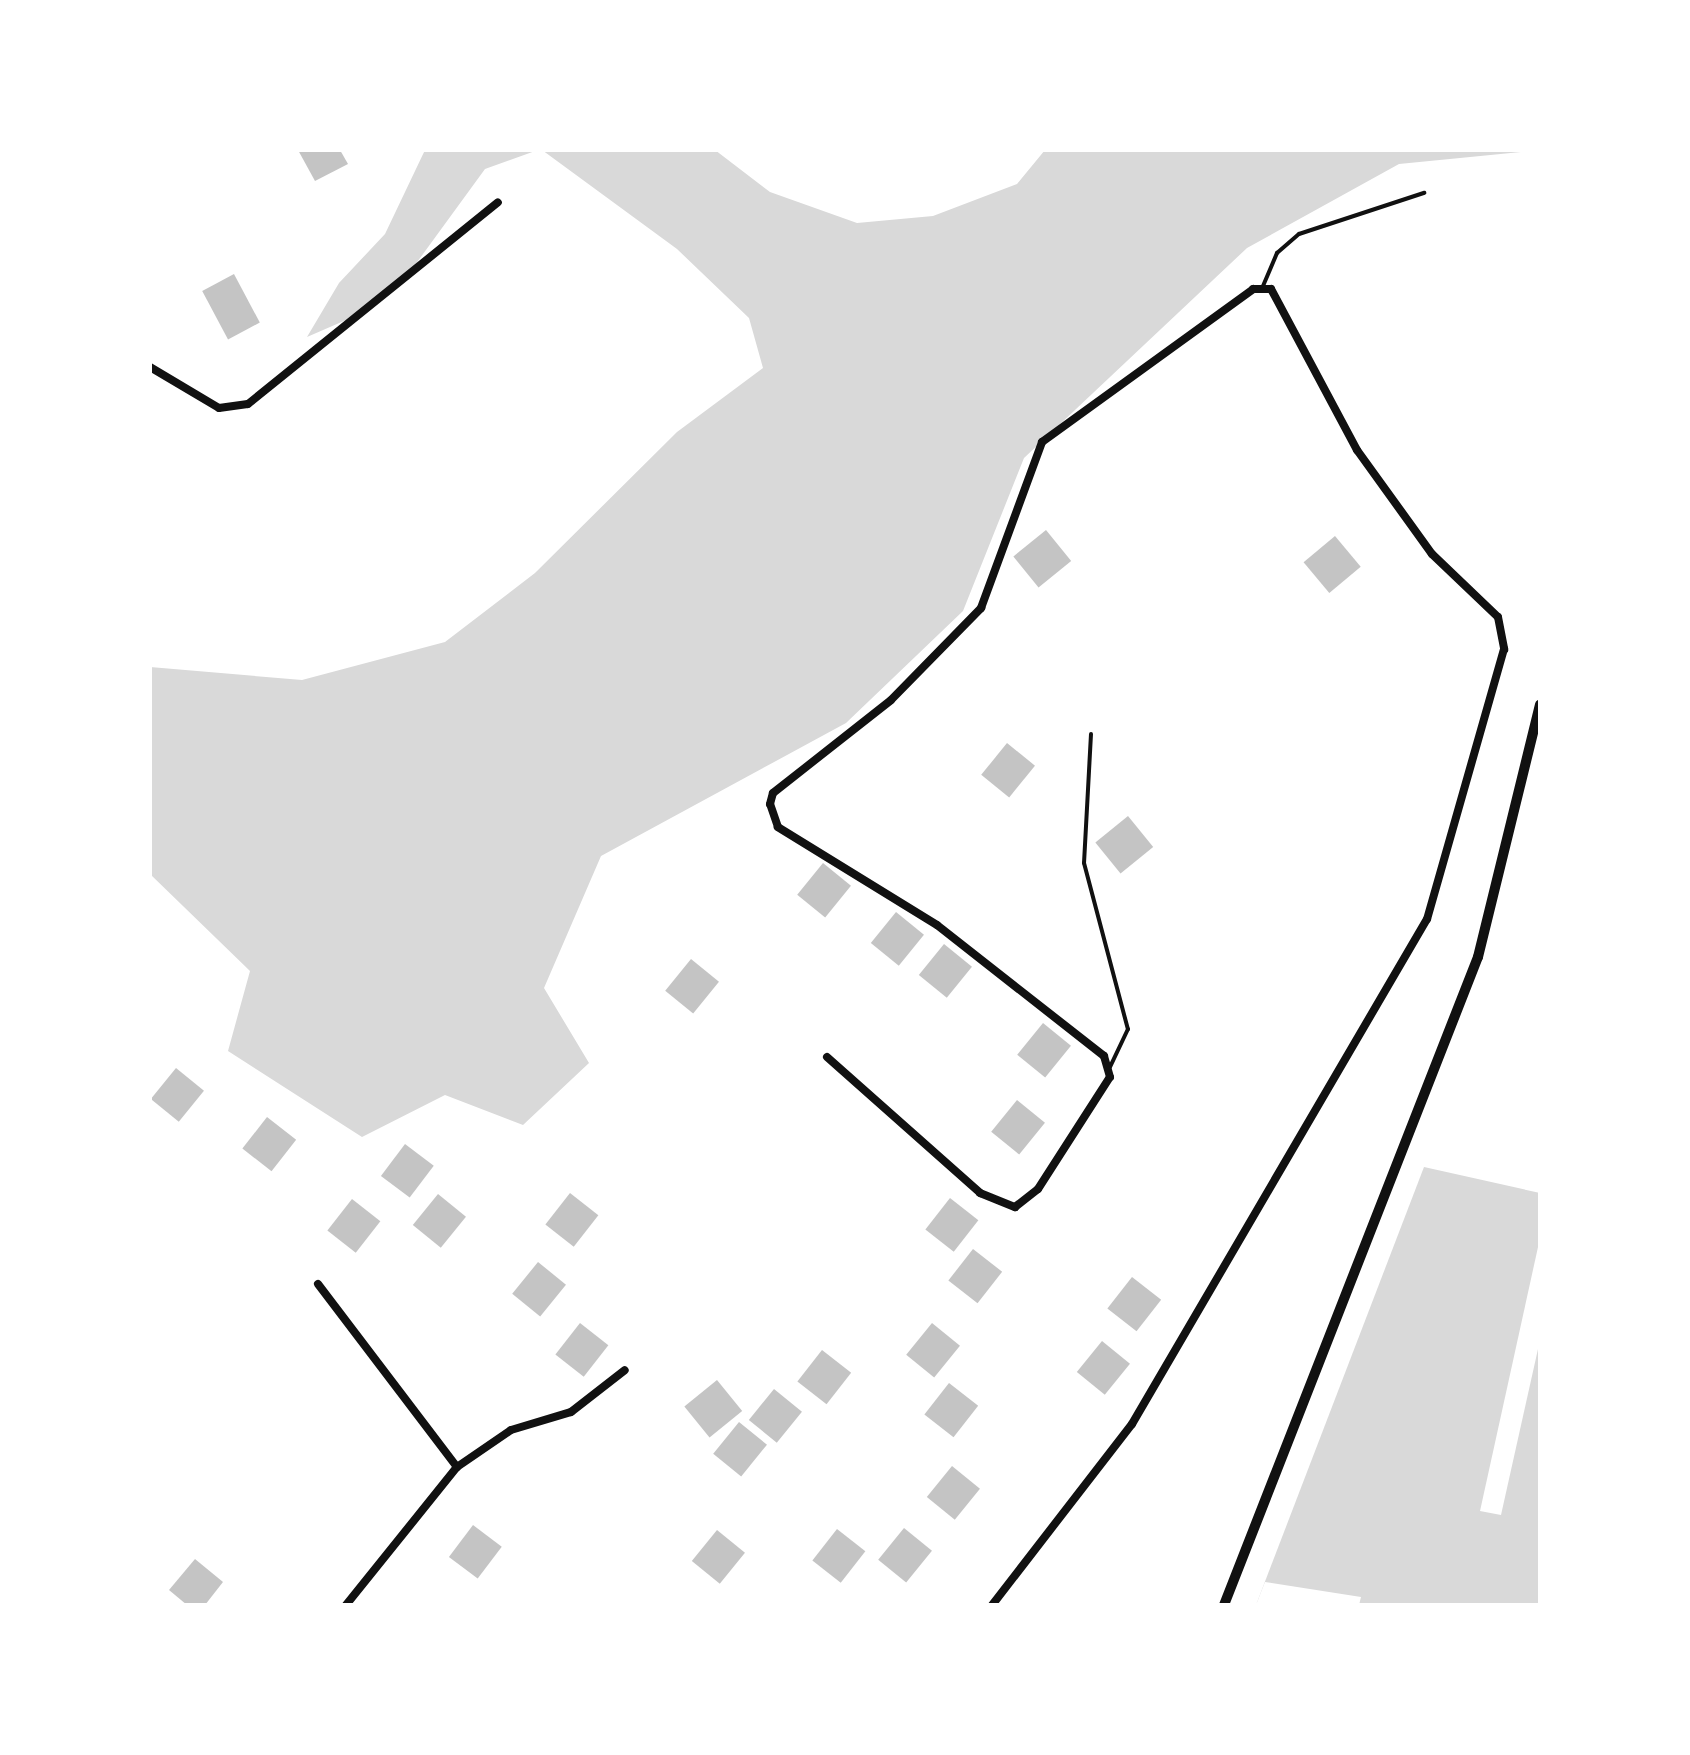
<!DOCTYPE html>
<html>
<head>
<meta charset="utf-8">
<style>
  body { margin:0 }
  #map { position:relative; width:1690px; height:1755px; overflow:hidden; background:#fff; font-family:Helvetica,sans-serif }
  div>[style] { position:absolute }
  .water>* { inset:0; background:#d9d9d9 }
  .pier>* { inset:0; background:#fff }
  .building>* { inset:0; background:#c4c4c4; transform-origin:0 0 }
  .service>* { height:4px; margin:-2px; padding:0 2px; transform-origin:2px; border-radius:2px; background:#111 }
  .minor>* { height:8px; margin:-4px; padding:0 4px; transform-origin:4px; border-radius:4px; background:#111 }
  .tertiary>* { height:10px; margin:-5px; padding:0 5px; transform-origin:5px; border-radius:5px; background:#111 }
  span { translate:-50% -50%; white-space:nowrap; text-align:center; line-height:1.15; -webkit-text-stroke:6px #fff; paint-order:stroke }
  .frame { position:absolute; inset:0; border:152px solid #fff; pointer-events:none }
</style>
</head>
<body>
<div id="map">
  <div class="water">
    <i style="clip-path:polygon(425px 150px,538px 150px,485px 169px,415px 265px,353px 317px,307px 337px,339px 283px,385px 234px)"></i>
    <i style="clip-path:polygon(542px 150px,715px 150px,770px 192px,857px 223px,933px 216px,1017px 184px,1045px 150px,1540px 150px,1399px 164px,1247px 248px,1024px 458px,963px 611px,846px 723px,601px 856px,544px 988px,589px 1063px,523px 1125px,445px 1095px,362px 1137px,228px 1051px,250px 971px,150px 874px,150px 667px,302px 680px,445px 642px,535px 573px,677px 432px,763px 368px,749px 318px,677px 249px)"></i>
    <i style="clip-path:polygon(1424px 1167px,1540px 1193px,1540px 1605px,1256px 1605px)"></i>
  </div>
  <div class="pier">
    <i style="clip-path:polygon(1540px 1238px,1540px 1340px,1501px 1515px,1480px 1511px)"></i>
    <i style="clip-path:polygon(1265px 1582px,1361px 1597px,1359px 1605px,1256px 1605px)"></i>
  </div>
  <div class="building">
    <i style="clip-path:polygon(298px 150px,340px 150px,348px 164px,315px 181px)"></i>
    <i style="left:234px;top:274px;width:55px;height:36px;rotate:62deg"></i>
    <i style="left:1046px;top:530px;width:40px;height:42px;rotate:51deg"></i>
    <i style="left:1335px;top:536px;width:40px;height:41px;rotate:50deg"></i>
    <i style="left:1007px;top:743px;width:36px;height:41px;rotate:39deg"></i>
    <i style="left:1128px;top:816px;width:40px;height:42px;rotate:51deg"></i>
    <i style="left:823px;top:863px;width:36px;height:41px;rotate:39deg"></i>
    <i style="left:896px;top:912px;width:36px;height:40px;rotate:39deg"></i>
    <i style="left:944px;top:944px;width:36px;height:40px;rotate:39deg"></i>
    <i style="left:691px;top:959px;width:36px;height:41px;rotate:39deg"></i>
    <i style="left:1043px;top:1023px;width:36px;height:41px;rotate:39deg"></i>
    <i style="left:176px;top:1068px;width:36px;height:40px;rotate:39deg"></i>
    <i style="left:1017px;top:1100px;width:36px;height:41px;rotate:39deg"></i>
    <i style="left:267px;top:1117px;width:37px;height:40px;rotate:38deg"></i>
    <i style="left:405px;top:1144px;width:36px;height:40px;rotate:37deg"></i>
    <i style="left:570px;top:1193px;width:36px;height:40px;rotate:38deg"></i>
    <i style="left:438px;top:1194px;width:36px;height:40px;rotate:39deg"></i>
    <i style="left:950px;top:1198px;width:36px;height:40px;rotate:38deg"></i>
    <i style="left:352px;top:1199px;width:36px;height:40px;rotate:38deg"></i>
    <i style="left:973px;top:1249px;width:37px;height:40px;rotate:38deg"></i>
    <i style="left:538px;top:1262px;width:36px;height:41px;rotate:39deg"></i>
    <i style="left:1132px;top:1277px;width:37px;height:40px;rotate:38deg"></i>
    <i style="left:580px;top:1323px;width:36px;height:40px;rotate:38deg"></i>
    <i style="left:932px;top:1323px;width:36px;height:41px;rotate:39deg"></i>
    <i style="left:1102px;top:1341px;width:36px;height:40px;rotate:39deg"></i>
    <i style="left:822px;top:1350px;width:37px;height:40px;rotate:38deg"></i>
    <i style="left:717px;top:1380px;width:40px;height:42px;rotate:51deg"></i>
    <i style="left:949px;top:1383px;width:37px;height:40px;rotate:38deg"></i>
    <i style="left:774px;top:1389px;width:36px;height:40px;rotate:39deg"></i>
    <i style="left:739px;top:1422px;width:36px;height:41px;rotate:39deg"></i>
    <i style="left:952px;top:1466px;width:36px;height:40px;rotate:39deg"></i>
    <i style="left:473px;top:1525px;width:36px;height:40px;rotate:37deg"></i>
    <i style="left:904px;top:1528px;width:36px;height:41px;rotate:39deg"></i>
    <i style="left:837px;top:1529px;width:36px;height:40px;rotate:38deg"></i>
    <i style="left:717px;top:1530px;width:36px;height:40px;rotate:39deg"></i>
    <i style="clip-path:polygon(195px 1559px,223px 1582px,205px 1605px,187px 1605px,169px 1590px)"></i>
  </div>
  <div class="service">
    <i style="left:1263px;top:286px;width:36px;rotate:-67deg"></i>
    <i style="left:1277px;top:253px;width:29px;rotate:-41deg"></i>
    <i style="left:1299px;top:234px;width:132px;rotate:-18.2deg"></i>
    <i style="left:1091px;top:734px;width:129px;rotate:93.1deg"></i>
    <i style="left:1084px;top:863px;width:172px;rotate:75.2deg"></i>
    <i style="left:1128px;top:1029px;width:42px;rotate:115.3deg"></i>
  </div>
  <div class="minor">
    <i style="left:150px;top:367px;width:80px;rotate:30.7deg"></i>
    <i style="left:219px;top:408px;width:29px;rotate:-8deg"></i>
    <i style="left:248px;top:404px;width:321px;rotate:-38.9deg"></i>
    <i style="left:827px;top:1057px;width:205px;rotate:41.6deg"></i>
    <i style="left:980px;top:1193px;width:38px;rotate:22deg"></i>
    <i style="left:1015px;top:1207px;width:29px;rotate:-38deg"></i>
    <i style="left:1038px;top:1189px;width:133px;rotate:-57.3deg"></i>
    <i style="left:1110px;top:1077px;width:22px;rotate:-106deg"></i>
    <i style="left:1104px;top:1056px;width:212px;rotate:-141.9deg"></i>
    <i style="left:937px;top:925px;width:187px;rotate:-148.4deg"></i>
    <i style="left:778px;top:827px;width:24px;rotate:-109deg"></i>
    <i style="left:770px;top:804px;width:11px;rotate:-75deg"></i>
    <i style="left:773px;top:793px;width:150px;rotate:-38.2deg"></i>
    <i style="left:891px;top:700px;width:129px;rotate:-45.6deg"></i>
    <i style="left:981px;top:608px;width:177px;rotate:-69.8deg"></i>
    <i style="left:1042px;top:442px;width:261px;rotate:-35.9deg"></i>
    <i style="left:1253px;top:289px;width:18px"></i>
    <i style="left:1271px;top:289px;width:183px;rotate:61.9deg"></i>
    <i style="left:1357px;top:450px;width:128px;rotate:54.2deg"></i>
    <i style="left:1432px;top:554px;width:91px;rotate:43.7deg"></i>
    <i style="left:1498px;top:617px;width:33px;rotate:79deg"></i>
    <i style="left:1504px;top:649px;width:281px;rotate:105.9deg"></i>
    <i style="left:1427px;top:919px;width:585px;rotate:120.29deg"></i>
    <i style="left:1132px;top:1424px;width:229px;rotate:127.7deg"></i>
    <i style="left:318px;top:1284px;width:230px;rotate:52.8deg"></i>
    <i style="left:346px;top:1605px;width:177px;rotate:-51.2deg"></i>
    <i style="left:457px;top:1467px;width:65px;rotate:-34.4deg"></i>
    <i style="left:511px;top:1430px;width:63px;rotate:-16.7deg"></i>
    <i style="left:571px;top:1412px;width:68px;rotate:-37.9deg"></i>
  </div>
  <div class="tertiary">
    <i style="left:1224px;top:1605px;width:696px;rotate:-68.6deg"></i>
    <i style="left:1478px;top:957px;width:260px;rotate:-76.2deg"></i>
  </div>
  <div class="frame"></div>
</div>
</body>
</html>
